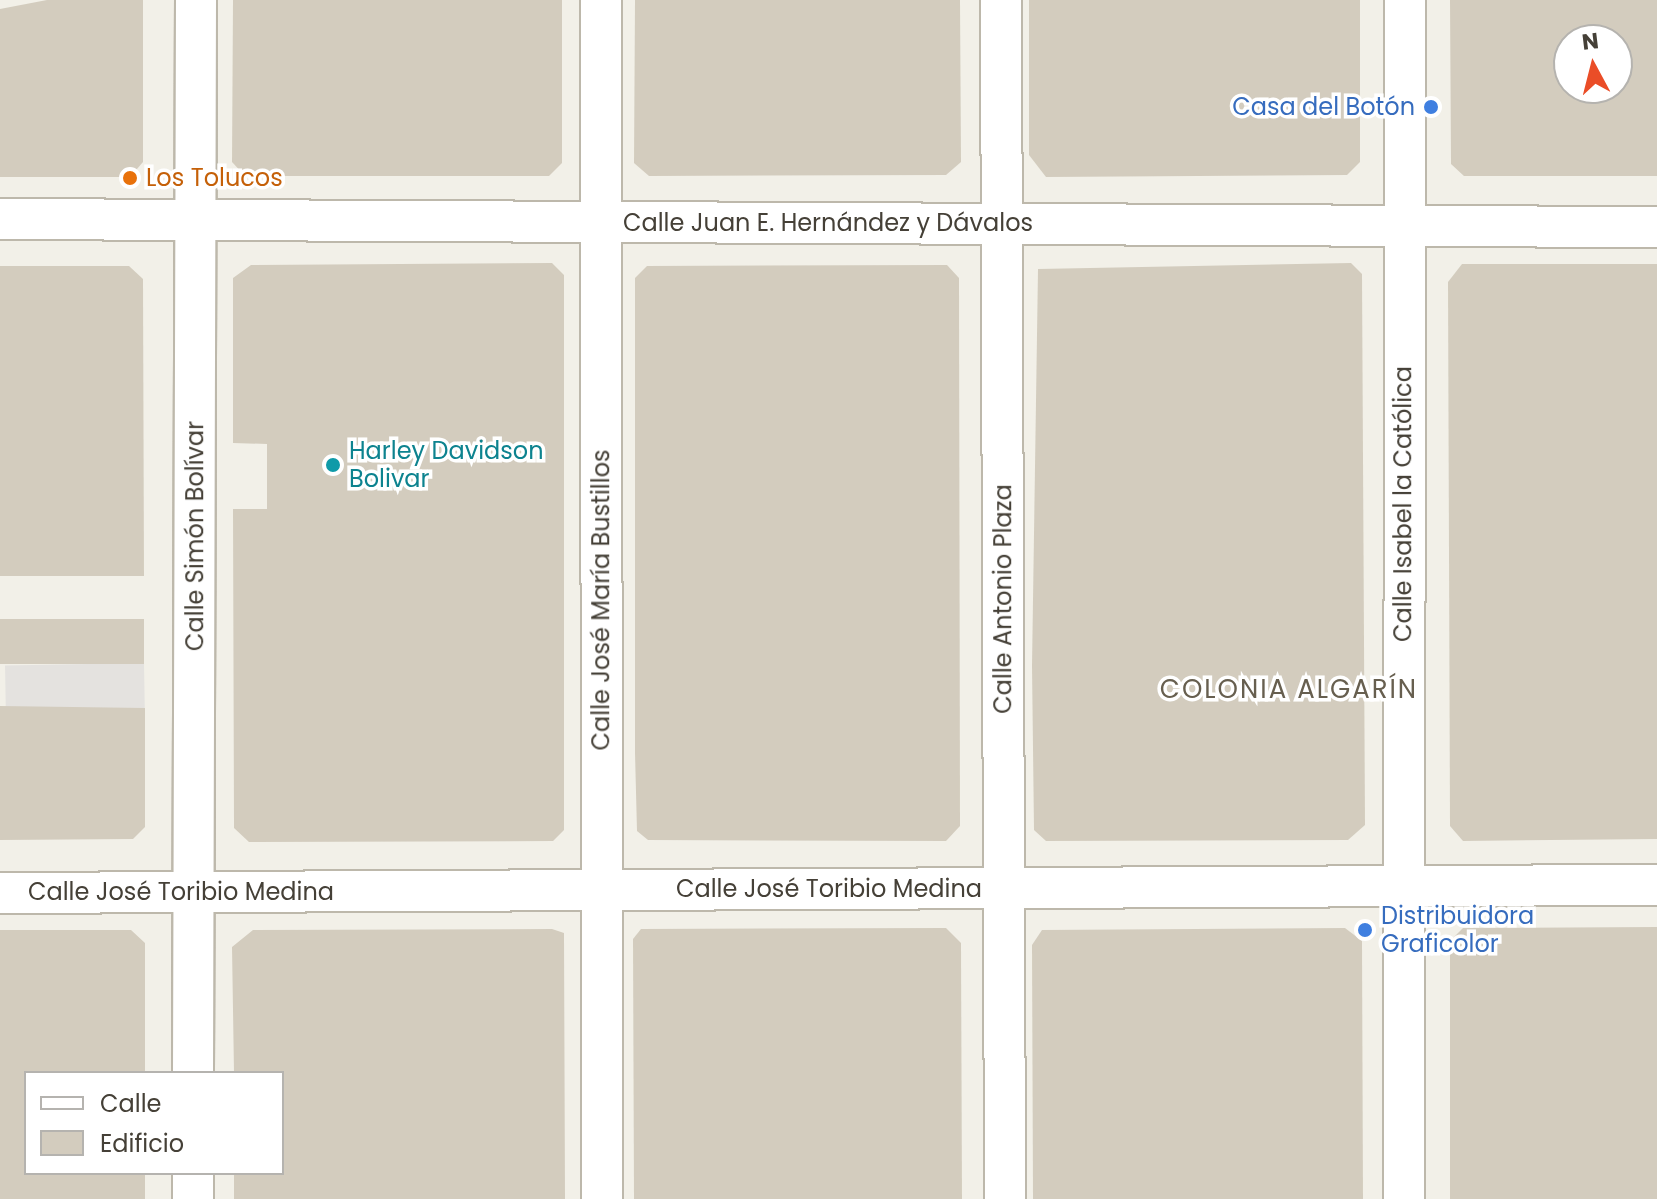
<!DOCTYPE html>
<html>
<head>
<meta charset="utf-8">
<style>
  body { margin:0 }
  #map { position:relative; width:1657px; height:1199px; overflow:hidden; background:#f2f0e8; font-family:Poppins,sans-serif }
  div>[style] { position:absolute }
  .parking>* { inset:0; background:#e4e2df; transform-origin:0 0 }
  .building>* { inset:0; background:#d3ccbe; transform-origin:0 0 }
  .roads { filter:drop-shadow(2px 0 #bdb8ab) drop-shadow(-2px 0 #bdb8ab) drop-shadow(0 2px #bdb8ab) drop-shadow(0 -2px #bdb8ab) }
  .minor>* { height:40px; margin:-20px; padding:0 20px; transform-origin:20px; border-radius:20px; background:#fff }
  .dots>* { width:22px; height:22px; translate:-50% -50%; box-sizing:border-box; border:4px solid #fff; border-radius:50% }
  span { translate:-50% -50%; white-space:nowrap; text-align:center; line-height:1.15; -webkit-text-stroke:7px #fff; paint-order:stroke }
  .shop-label { font-size:24px; color:#366cbe }
  .right { translate:-100% -50%; text-align:right }
  .left { translate:0 -50%; text-align:left }
  .food-label { font-size:24px; color:#c56008 }
  .street-label { font-size:24px; color:#454037 }
  .culture-label { font-size:24px; color:#0d838f }
  .neighbourhood-label { font-size:26px; color:#675f4f; letter-spacing:2px }
  .legend { position:absolute; left:24px; top:1071px; width:260px; height:104px; box-sizing:border-box; background:#fff; border:2px solid #b5b3af; margin:0; padding:10px 14px; list-style:none; font-size:24px; color:#454037 }
  .legend li { display:flex; align-items:center; gap:16px; height:40px }
  .legend b { width:40px; border:2px solid #b5b3af }
  .north { position:absolute; left:1553px; top:24px; width:80px; height:80px; box-sizing:border-box; background:#fff; border:2px solid #b5b3af; border-radius:50%; rotate:353deg; font-size:22px; font-weight:700; line-height:32px; text-align:center; color:#454037 }
  .north::after { content:''; display:block; margin:auto; width:28px; height:36px; background:#ea4d27; clip-path:polygon(50% 0,100% 100%,50% 72%,0 100%) }
</style>
</head>
<body>
<div id="map">
  <div class="parking">
    <i style="left:144px;top:663px;width:45px;height:139px;rotate:89deg"></i>
  </div>
  <div class="building">
    <i style="clip-path:polygon(47px 0,143px 0,143px 162px,130px 177px,0 177px,0 9px)"></i>
    <i style="clip-path:polygon(233px 0,562px 0,562px 163px,549px 176px,245px 176px,232px 162px)"></i>
    <i style="clip-path:polygon(635px 0,960px 0,961px 162px,946px 175px,649px 176px,634px 163px)"></i>
    <i style="clip-path:polygon(1029px 0,1360px 0,1360px 162px,1347px 175px,1046px 177px,1029px 155px)"></i>
    <i style="clip-path:polygon(evenodd,1450px 0,1657px 0,1657px 176px,1464px 176px,1451px 164px,1450px 0,1569px 40px,1617px 40px,1617px 88px,1569px 88px,1569px 40px)"></i>
    <i style="clip-path:polygon(552px 263px,564px 275px,564px 830px,553px 841px,249px 842px,234px 828px,233px 509px,267px 509px,267px 444px,233px 443px,233px 278px,251px 265px)"></i>
    <i style="clip-path:polygon(1351px 263px,1362px 274px,1365px 825px,1348px 840px,1046px 841px,1034px 830px,1032px 666px,1038px 269px)"></i>
    <i style="clip-path:polygon(1462px 264px,1657px 264px,1657px 839px,1463px 841px,1450px 826px,1448px 282px)"></i>
    <i style="clip-path:polygon(947px 265px,959px 278px,960px 826px,946px 841px,648px 840px,637px 831px,635px 753px,635px 278px,647px 266px)"></i>
    <i style="clip-path:polygon(0 266px,129px 266px,143px 279px,144px 576px,0 576px)"></i>
    <i style="left:0;top:619px;width:144px;height:45px"></i>
    <i style="clip-path:polygon(0 706px,145px 708px,145px 827px,133px 839px,0 840px)"></i>
    <i style="clip-path:polygon(1657px 927px,1657px 1199px,1450px 1199px,1450px 941px,1463px 928px)"></i>
    <i style="clip-path:polygon(946px 928px,961px 943px,962px 1199px,634px 1199px,633px 939px,641px 929px)"></i>
    <i style="clip-path:polygon(1345px 928px,1362px 941px,1363px 1199px,1033px 1199px,1032px 945px,1042px 930px)"></i>
    <i style="clip-path:polygon(552px 929px,564px 933px,565px 1199px,234px 1199px,234px 1173px,282px 1173px,282px 1073px,234px 1073px,232px 947px,253px 930px)"></i>
    <i style="clip-path:polygon(0 930px,131px 930px,145px 943px,145px 1073px,26px 1073px,26px 1173px,145px 1173px,145px 1199px,0 1199px)"></i>
  </div>
  <div class="roads">
    <div class="minor">
      <i style="left:601px;top:0;width:1199px;rotate:89.95deg"></i>
      <i style="left:1001px;top:0;width:1199px;rotate:89.81deg"></i>
      <i style="left:0;top:219px;width:1657px;rotate:0.28deg"></i>
      <i style="left:0;top:893px;width:1657px;rotate:-0.28deg"></i>
      <i style="left:193px;top:1073px;width:1073px;rotate:-89.84deg"></i>
      <i style="left:193px;top:1199px;width:26px;rotate:-90deg"></i>
      <i style="left:1404px;top:1199px;width:1199px;rotate:-89.95deg"></i>
    </div>
  </div>
  <div class="dots">
    <i style="left:1431px;top:107px;background:#3f7fe0"></i>
    <i style="left:130px;top:178px;background:#e8710a"></i>
    <i style="left:333px;top:465px;background:#0f9aa8"></i>
    <i style="left:1365px;top:930px;background:#3f7fe0"></i>
  </div>
  <div class="shop-label">
    <span class="right" style="left:1415px;top:107px">Casa del Botón</span>
    <span class="left" style="left:1381px;top:930px">Distribuidora<br>Graficolor</span>
  </div>
  <div class="food-label">
    <span class="left" style="left:146px;top:178px">Los Tolucos</span>
  </div>
  <div class="street-label">
    <span style="left:828px;top:223px">Calle Juan E. Hernández y Dávalos</span>
    <span style="left:1403px;top:504px;rotate:-90deg">Calle Isabel la Católica</span>
    <span style="left:195px;top:536px;rotate:-90deg">Calle Simón Bolívar</span>
    <span style="left:1003px;top:599px;rotate:-90deg">Calle Antonio Plaza</span>
    <span style="left:601px;top:600px;rotate:-90deg">Calle José María Bustillos</span>
    <span style="left:829px;top:889px">Calle José Toribio Medina</span>
    <span style="left:181px;top:892px">Calle José Toribio Medina</span>
  </div>
  <div class="culture-label">
    <span class="left" style="left:349px;top:465px">Harley Davidson<br>Bolivar</span>
  </div>
  <div class="neighbourhood-label">
    <span style="left:1289px;top:690px">COLONIA ALGARÍN</span>
  </div>
  <ul class="legend">
  <li><b style="height:10px;background:#fff"></b>Calle</li>
  <li><b style="height:22px;background:#d3ccbe"></b>Edificio</li>
  </ul>
  <div class="north">N</div>
</div>
</body>
</html>
